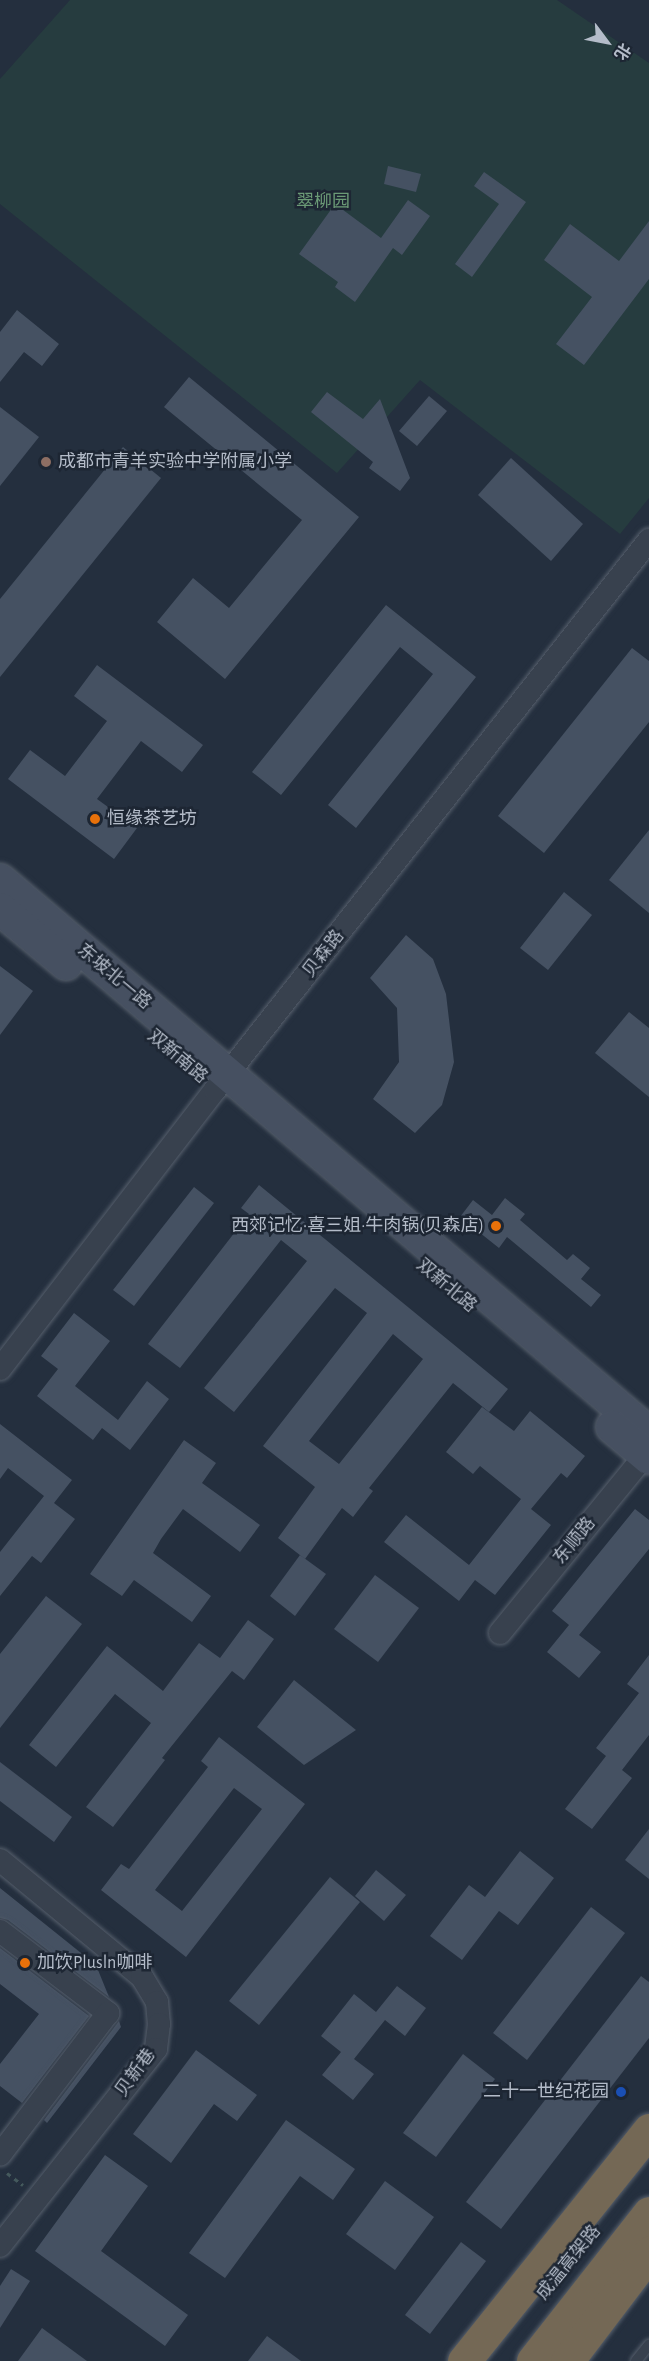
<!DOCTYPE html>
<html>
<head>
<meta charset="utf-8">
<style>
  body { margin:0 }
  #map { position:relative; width:649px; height:2361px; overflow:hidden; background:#242f3e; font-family:"Alegreya Sans","Noto Sans SC",sans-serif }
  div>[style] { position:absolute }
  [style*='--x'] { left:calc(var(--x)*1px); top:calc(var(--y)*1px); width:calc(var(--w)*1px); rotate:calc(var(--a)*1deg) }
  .green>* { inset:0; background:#263c3f }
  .building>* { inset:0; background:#455162 }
  .path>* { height:3px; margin-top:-1.5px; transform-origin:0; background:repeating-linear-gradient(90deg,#44595c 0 4.5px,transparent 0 9px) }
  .roads { filter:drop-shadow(0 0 2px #565f6c) drop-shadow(0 0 2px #565f6c) }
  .lane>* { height:10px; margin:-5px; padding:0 5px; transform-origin:5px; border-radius:5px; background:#38414e }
  .street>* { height:22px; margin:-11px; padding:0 11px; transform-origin:11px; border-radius:11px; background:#38414e }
  .secondary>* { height:32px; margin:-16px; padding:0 16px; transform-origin:16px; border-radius:16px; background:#465061 }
  .highway>* { height:33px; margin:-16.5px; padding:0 16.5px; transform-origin:16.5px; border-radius:16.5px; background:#746855 }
  .dots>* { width:16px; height:16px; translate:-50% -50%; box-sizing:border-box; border:3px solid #1d2633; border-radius:50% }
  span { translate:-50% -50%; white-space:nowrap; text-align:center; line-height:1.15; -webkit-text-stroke:5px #1d2633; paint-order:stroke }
  .park-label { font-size:18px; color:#6b9a76 }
  .poi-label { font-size:18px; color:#b4bcc9 }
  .left { translate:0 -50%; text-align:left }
  .right { translate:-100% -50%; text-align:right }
  .street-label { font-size:18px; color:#b4bcc9 }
  .north { position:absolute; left:577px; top:12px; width:60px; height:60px; -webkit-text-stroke:4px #1d2633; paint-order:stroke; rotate:122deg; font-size:16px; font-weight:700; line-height:24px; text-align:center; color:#b4bcc9 }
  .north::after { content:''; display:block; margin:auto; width:21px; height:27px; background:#b4bcc9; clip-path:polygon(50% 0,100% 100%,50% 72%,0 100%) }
</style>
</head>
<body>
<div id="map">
  <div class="green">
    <i style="clip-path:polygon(70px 0,557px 0,649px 63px,649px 498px,620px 534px,420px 380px,337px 473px,0 204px,0 79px)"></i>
  </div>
  <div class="building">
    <i style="clip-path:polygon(388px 166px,421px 174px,416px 192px,384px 184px)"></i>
    <i style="clip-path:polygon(484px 172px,526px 202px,472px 277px,455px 264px,499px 204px,474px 186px)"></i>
    <i style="clip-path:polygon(408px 200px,430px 216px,402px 255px,393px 248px,355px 302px,335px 287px,338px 282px,299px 254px,335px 204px,381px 238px)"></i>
    <i style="clip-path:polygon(649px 221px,649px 279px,584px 365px,556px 344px,592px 297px,544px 260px,570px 224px,619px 261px)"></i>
    <i style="clip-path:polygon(17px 310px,59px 344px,42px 366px,24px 352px,0 382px,0 332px)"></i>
    <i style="clip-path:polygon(189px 377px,359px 517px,225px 679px,157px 622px,193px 578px,229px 608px,302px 520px,164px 407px)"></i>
    <i style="clip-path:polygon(327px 392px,363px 419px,380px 399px,410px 478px,400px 491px,369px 468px,373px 462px,311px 412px)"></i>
    <i style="clip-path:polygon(429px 396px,447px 411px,417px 446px,399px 431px)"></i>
    <i style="clip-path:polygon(0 407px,39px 437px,0 486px)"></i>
    <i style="clip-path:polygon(123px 447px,161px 478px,0 677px,0 599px)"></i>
    <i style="clip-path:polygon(511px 458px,583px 524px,551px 561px,478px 495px)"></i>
    <i style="clip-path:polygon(386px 605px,476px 677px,356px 828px,328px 805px,433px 674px,400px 647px,281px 795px,252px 772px)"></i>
    <i style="clip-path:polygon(632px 648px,649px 661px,649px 722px,544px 853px,498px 816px)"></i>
    <i style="clip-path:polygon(97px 665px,203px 745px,182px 772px,141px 741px,97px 799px,137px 828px,114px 859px,8px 779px,30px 750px,65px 776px,107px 721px,74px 696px)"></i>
    <i style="clip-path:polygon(649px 830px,649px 913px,609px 880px)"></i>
    <i style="clip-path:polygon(564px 892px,592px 915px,548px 970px,520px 948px)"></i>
    <i style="clip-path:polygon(406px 935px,433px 959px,446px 994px,454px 1062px,442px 1105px,415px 1133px,373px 1099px,399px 1062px,397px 1008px,370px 978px)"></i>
    <i style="clip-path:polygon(0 966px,33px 991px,0 1035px)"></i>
    <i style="clip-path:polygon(629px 1012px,649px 1028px,649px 1097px,595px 1053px)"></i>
    <i style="clip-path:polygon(evenodd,259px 1185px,508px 1389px,489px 1412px,453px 1383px,369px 1488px,373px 1491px,353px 1517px,342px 1508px,305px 1559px,278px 1538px,315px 1487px,263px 1446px,367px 1313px,335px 1288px,234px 1412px,204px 1388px,307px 1261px,281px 1240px,180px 1368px,148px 1344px,249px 1214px,241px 1208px,259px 1185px,393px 1334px,423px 1359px,339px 1464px,309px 1441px,393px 1334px)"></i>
    <i style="clip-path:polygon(194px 1187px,214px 1203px,134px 1306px,113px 1290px)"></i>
    <i style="clip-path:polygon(505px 1198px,525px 1214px,520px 1220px,567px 1260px,573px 1254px,590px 1268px,581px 1279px,601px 1295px,591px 1307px,507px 1237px,499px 1248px,460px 1217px,473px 1200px,492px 1215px)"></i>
    <i style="clip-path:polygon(74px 1313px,110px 1341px,75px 1386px,118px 1420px,147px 1381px,169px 1399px,130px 1450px,102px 1428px,93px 1440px,37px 1396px,58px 1369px,41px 1356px)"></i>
    <i style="clip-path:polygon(482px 1407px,514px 1431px,530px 1411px,585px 1456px,567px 1478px,561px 1473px,531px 1509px,551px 1525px,495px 1595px,475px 1580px,459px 1601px,384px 1542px,406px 1515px,469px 1565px,521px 1499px,480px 1466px,473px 1474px,446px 1452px)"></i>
    <i style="clip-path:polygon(0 1424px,72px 1480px,54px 1503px,75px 1519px,41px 1563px,32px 1556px,0 1596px,0 1552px,44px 1496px,8px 1468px,0 1479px)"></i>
    <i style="clip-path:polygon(184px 1440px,216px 1463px,202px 1483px,260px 1525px,240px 1552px,183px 1509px,161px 1539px,153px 1553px,211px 1596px,192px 1622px,134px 1580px,122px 1596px,90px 1574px)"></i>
    <i style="clip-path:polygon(635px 1509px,649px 1520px,649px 1549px,579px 1635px,601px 1652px,579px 1678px,547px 1652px,569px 1625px,552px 1611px)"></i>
    <i style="clip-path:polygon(300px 1555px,326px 1574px,295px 1616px,270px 1596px)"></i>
    <i style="clip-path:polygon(375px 1575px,419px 1608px,378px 1662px,334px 1629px)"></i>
    <i style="clip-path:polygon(46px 1596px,82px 1624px,0 1728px,0 1654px)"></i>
    <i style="clip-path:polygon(248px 1620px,274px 1639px,244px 1680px,232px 1671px,162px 1758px,165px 1760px,113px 1827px,86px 1807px,151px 1723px,115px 1694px,56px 1767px,29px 1745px,107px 1646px,163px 1691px,199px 1643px,220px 1658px)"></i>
    <i style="clip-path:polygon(649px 1655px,649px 1735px,622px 1770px,632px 1778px,592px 1829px,565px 1809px,606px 1756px,596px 1748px,639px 1693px,627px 1684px)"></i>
    <i style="clip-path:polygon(294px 1680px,356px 1730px,304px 1765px,257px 1727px)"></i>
    <i style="clip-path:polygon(evenodd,219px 1737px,305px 1804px,186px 1957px,101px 1890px,121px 1864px,129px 1869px,208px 1767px,201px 1761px,219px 1737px,234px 1788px,262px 1809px,182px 1911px,155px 1890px,234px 1788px)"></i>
    <i style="clip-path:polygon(0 1762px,72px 1817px,54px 1842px,0 1801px)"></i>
    <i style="clip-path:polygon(649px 1829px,649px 1879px,625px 1860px)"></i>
    <i style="clip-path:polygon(520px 1851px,554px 1878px,518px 1925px,499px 1911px,462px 1960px,430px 1936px,469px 1885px,485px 1897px)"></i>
    <i style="clip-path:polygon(376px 1870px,406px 1895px,384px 1921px,355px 1896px)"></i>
    <i style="clip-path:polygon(330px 1877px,360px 1902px,259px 2025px,229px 2001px)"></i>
    <i style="clip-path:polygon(0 1888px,96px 1965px,109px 1997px,8px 1920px,0 1918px)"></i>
    <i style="clip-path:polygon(591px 1907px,625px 1933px,527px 2060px,493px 2033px)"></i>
    <i style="clip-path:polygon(0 1948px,89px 2016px,22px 2103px,0 2086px,0 2064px,39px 2014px,0 1984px)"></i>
    <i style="clip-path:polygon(641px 1976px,649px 1982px,649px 2038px,501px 2229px,466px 2202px)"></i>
    <i style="clip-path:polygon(397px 1986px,426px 2008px,405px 2036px,385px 2020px,354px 2059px,374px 2074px,353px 2100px,322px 2075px,341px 2052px,321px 2036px,354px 1994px,376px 2012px)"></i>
    <i style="clip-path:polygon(119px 2021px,121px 2027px,47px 2123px,44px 2120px)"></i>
    <i style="clip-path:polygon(196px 2050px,257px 2095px,237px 2121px,214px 2104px,171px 2163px,133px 2134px)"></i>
    <i style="clip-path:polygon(463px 2054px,495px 2079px,436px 2157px,403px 2133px)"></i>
    <i style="clip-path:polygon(286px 2120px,355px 2169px,333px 2200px,300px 2176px,225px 2278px,189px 2253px)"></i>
    <i style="clip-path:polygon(105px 2155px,148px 2186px,101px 2251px,188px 2315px,165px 2346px,35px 2251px)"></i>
    <i style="clip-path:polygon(385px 2181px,434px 2217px,395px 2270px,346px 2234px)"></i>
    <i style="clip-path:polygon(461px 2242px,486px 2261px,430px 2334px,405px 2315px)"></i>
    <i style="clip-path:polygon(11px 2269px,30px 2281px,0 2328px,0 2286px)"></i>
    <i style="clip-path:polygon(42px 2328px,87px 2361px,18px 2361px)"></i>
    <i style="clip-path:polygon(267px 2336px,301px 2361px,248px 2361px)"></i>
  </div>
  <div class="path">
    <i style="--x:7;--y:2173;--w:20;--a:37"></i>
  </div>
  <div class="roads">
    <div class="lane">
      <i style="--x:636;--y:2361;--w:21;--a:-51"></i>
    </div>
    <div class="street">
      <i style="--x:0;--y:1369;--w:352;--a:-52.4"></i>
      <i style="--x:215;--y:1090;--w:701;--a:-51.72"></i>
      <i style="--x:500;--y:1633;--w:236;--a:-50.8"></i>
      <i style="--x:0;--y:1860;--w:184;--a:39.5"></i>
      <i style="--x:142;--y:1977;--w:29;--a:59"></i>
      <i style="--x:157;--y:2002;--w:22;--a:85"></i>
      <i style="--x:159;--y:2024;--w:25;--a:97"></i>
      <i style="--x:156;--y:2049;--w:251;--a:128.4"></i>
      <i style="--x:0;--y:1931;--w:136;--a:37.2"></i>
      <i style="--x:108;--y:2013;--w:178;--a:127.3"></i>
    </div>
    <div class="secondary">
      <i style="--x:0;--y:880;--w:853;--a:40.43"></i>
      <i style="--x:0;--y:909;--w:86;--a:39.8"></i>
      <i style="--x:612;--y:1427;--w:48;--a:40"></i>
    </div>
    <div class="highway">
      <i style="--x:464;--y:2361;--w:296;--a:-51.3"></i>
      <i style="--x:533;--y:2361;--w:188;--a:-51.9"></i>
      <i style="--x:567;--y:2361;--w:136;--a:-52.8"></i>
    </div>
  </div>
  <div class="dots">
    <i style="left:46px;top:462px;background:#8d6e63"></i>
    <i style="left:95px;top:819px;background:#e8710a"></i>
    <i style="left:496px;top:1226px;background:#e8710a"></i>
    <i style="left:25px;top:1963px;background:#e8710a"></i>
    <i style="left:621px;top:2092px;background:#1a4fb4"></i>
  </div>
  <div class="park-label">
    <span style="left:323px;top:202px">翠柳园</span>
  </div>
  <div class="poi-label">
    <span class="left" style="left:58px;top:462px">成都市青羊实验中学附属小学</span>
    <span class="left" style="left:107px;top:819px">恒缘茶艺坊</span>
    <span class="right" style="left:484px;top:1226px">西郊记忆·喜三姐·牛肉锅(贝森店)</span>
    <span class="left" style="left:37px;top:1963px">加饮Plusln咖啡</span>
    <span class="right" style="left:609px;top:2092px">二十一世纪花园</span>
  </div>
  <div class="street-label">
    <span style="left:324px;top:954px;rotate:-52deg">贝森路</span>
    <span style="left:114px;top:977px;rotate:40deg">东坡北一路</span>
    <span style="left:177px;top:1057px;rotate:40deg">双新南路</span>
    <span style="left:446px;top:1286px;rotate:40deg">双新北路</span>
    <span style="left:575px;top:1541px;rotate:-51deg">东顺路</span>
    <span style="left:136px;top:2073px;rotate:-54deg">贝新巷</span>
    <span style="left:569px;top:2263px;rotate:-51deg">成温高架路</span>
  </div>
  <div class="north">北</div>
</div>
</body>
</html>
